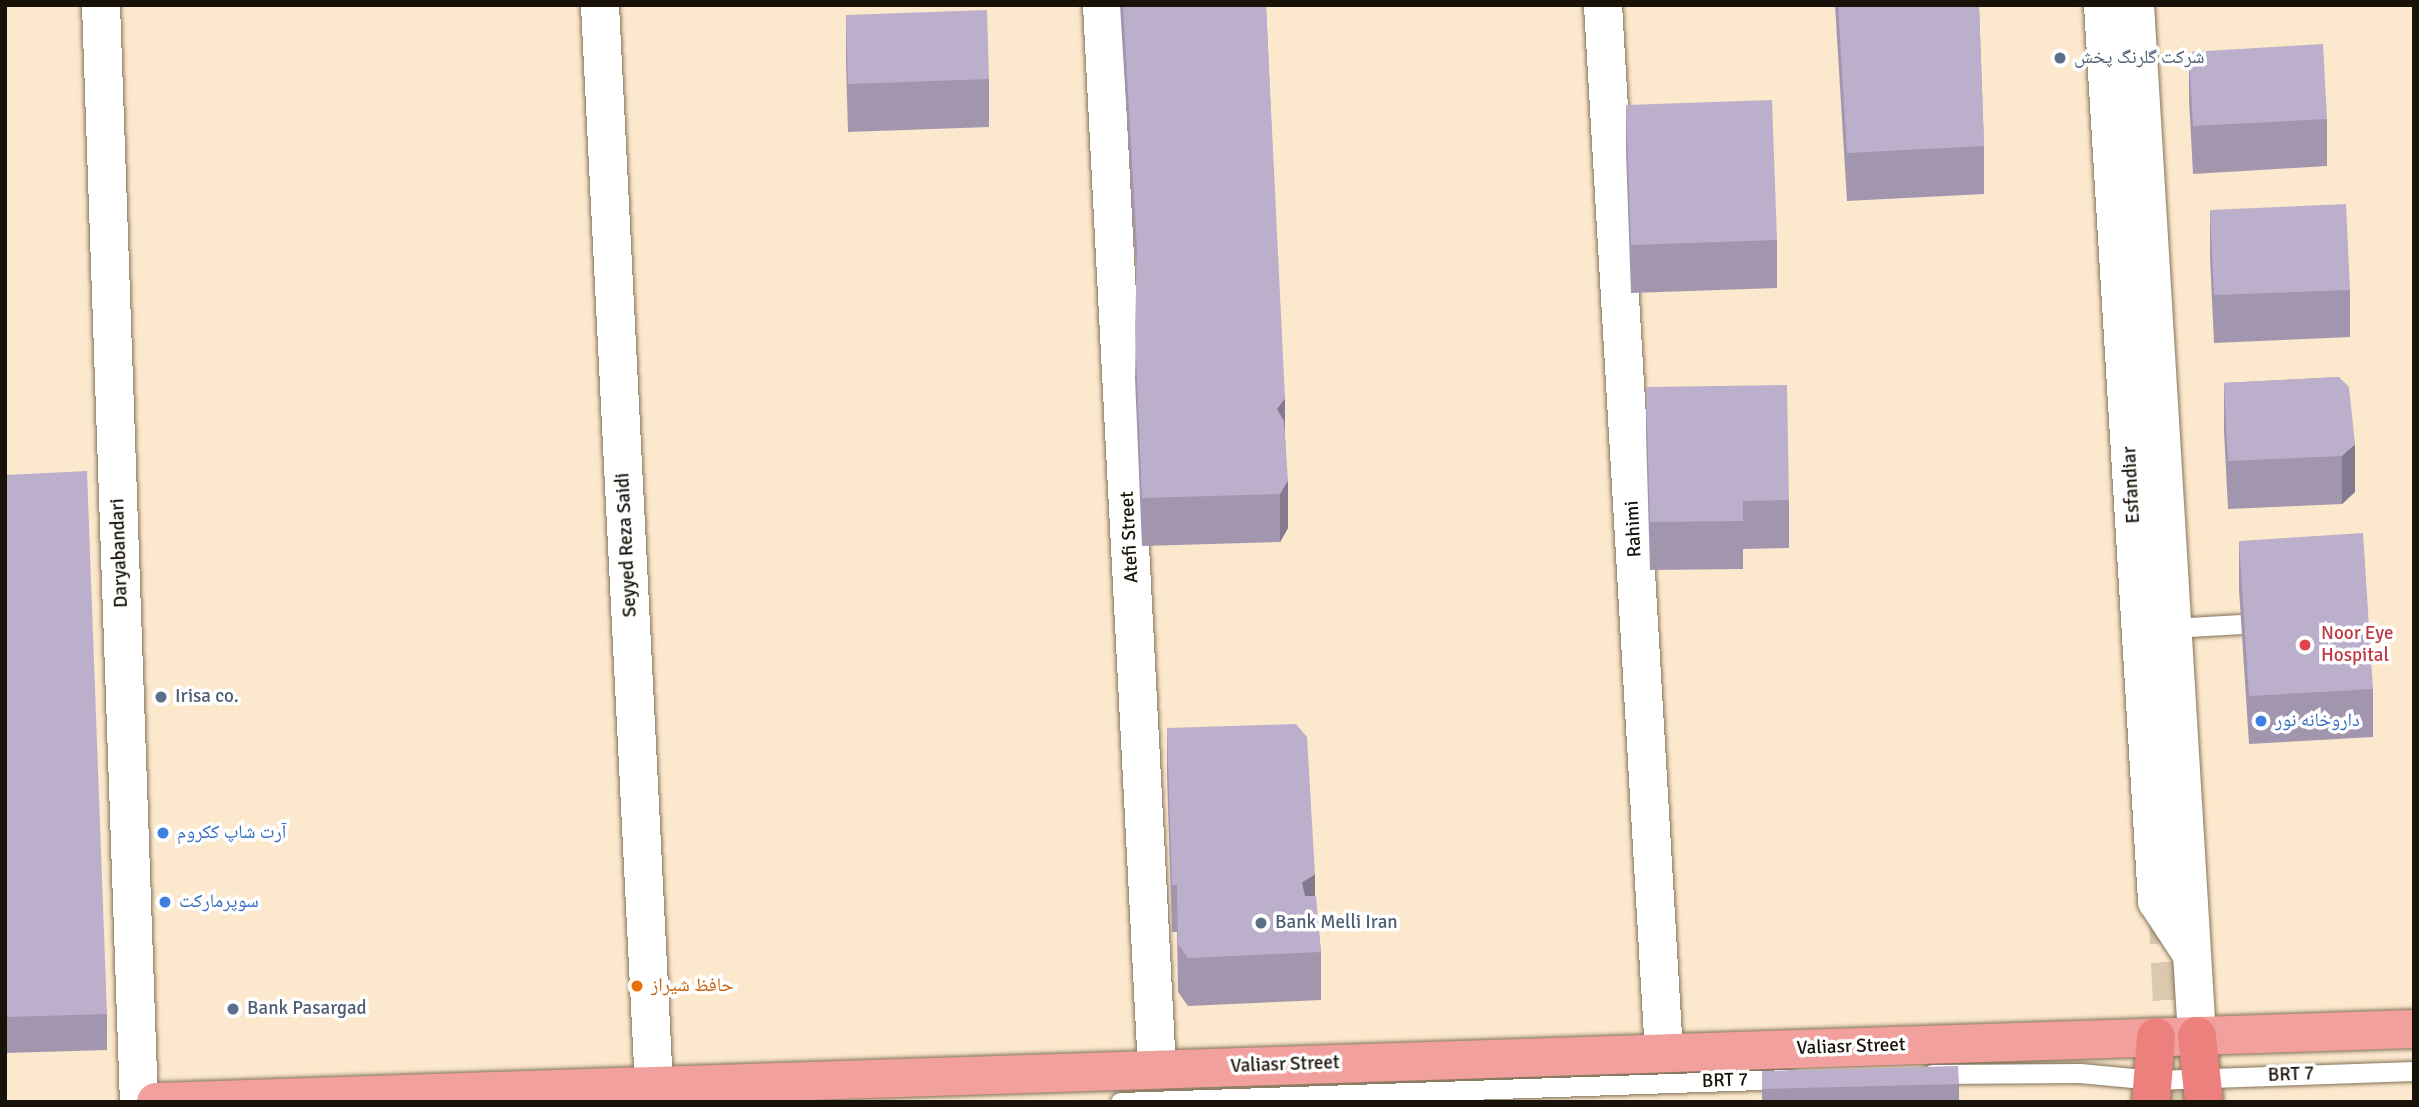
<!DOCTYPE html>
<html>
<head>
<meta charset="utf-8">
<style>
  body { margin:0 }
  #map { position:relative; width:2419px; height:1107px; overflow:hidden; background:#fce9cd; font-family:Signika,"Noto Naskh Arabic",sans-serif }
  div>[style] { position:absolute }
  [style*='--x'] { left:calc(var(--x)*1px); top:calc(var(--y)*1px); width:calc(var(--w)*1px); rotate:calc(var(--a)*1deg) }
  .trunk-tunnel>* { height:38px; margin-top:-19px; transform-origin:0; background:repeating-linear-gradient(90deg,#dac9af 0 38px,transparent 0 57px) }
  .roads { filter:drop-shadow(0 0 2px #83735a) drop-shadow(0 0 2px #83735a) }
  .service>* { height:19px; margin:-9.5px; padding:0 9.5px; transform-origin:9.5px; border-radius:9.5px; background:#fff }
  .minor>* { height:38px; margin:-19px; padding:0 19px; transform-origin:19px; border-radius:19px; background:#fff }
  .secondary>* { height:38px; margin:-19px; padding:0 19px; transform-origin:19px; border-radius:19px; background:#fff }
  .primary>* { height:38px; margin:-19px; padding:0 19px; transform-origin:19px; border-radius:19px; background:#f1a09d }
  .trunk>* { height:38px; margin:-19px; padding:0 19px; transform-origin:19px; border-radius:19px; background:#ec807c }
  .wall>* { inset:0; background:#a296af }
  .shaded-wall>* { inset:0; background:#847a8f }
  .building>* { inset:0; background:#bcafcc }
  .dots>* { width:19px; height:19px; translate:-50% -50%; box-sizing:border-box; border:4px solid #fff; border-radius:50% }
  span { translate:-50% -50%; white-space:nowrap; text-align:center; line-height:1.15; -webkit-text-stroke:7px #fff; paint-order:stroke }
  .service-label { font-size:19px; color:#4e5e75 }
  .left { translate:0 -50%; text-align:left }
  .street-label { font-size:19px; color:#181208 }
  .health-label { font-size:19px; color:#be3a42 }
  .shop-label { font-size:19px; color:#366cbe }
  .food-label { font-size:19px; color:#c56008 }
  .frame { position:absolute; inset:0; border:7px solid #181208; pointer-events:none }
</style>
</head>
<body>
<div id="map">
  <div class="trunk-tunnel">
    <i style="--x:2167;--y:905;--w:197;--a:87.1"></i>
  </div>
  <div class="roads">
    <div class="service">
      <i style="--x:2172;--y:628;--w:69;--a:-3.3"></i>
      <i style="--x:1932;--y:1074;--w:148;--a:-0.4"></i>
      <i style="--x:2080;--y:1073;--w:74;--a:5.4"></i>
      <i style="--x:2154;--y:1080;--w:260;--a:-2"></i>
      <i style="--x:1120;--y:1102;--w:667;--a:-1.97"></i>
    </div>
    <div class="minor">
      <i style="--x:101;--y:5;--w:1098;--a:88.02"></i>
      <i style="--x:600;--y:5;--w:1081;--a:87.14"></i>
      <i style="--x:1102;--y:5;--w:1065;--a:87.04"></i>
      <i style="--x:1603;--y:5;--w:1050;--a:86.67"></i>
    </div>
    <div class="secondary">
      <i style="--x:2103;--y:5;--w:898;--a:86.55"></i>
      <i style="--x:2157;--y:901;--w:62;--a:56.8"></i>
      <i style="--x:2135;--y:5;--w:1033;--a:86.56"></i>
    </div>
    <div class="primary">
      <i style="--x:156;--y:1102;--w:2259;--a:-1.85"></i>
    </div>
    <div class="trunk">
      <i style="--x:2197;--y:1036;--w:66;--a:83.9"></i>
      <i style="--x:2151;--y:1102;--w:65;--a:-85.6"></i>
    </div>
  </div>
  <div class="wall">
    <i style="clip-path:polygon(1120px 5px,1266px 5px,1285px 434px,1288px 528px,1280px 542px,1142px 546px,1135px 378px,1137px 281px)"></i>
    <i style="clip-path:polygon(1835px 5px,1979px 5px,1984px 146px,1984px 194px,1847px 201px)"></i>
    <i style="clip-path:polygon(846px 15px,989px 79px,989px 127px,848px 132px,846px 63px)"></i>
    <i style="clip-path:polygon(2189px 52px,2327px 119px,2327px 166px,2193px 174px,2189px 100px)"></i>
    <i style="clip-path:polygon(1626px 105px,1777px 240px,1777px 288px,1631px 293px,1626px 153px)"></i>
    <i style="clip-path:polygon(2210px 210px,2350px 290px,2350px 337px,2214px 343px,2210px 258px)"></i>
    <i style="clip-path:polygon(2339px 377px,2355px 492px,2342px 504px,2228px 509px,2224px 431px,2224px 383px)"></i>
    <i style="clip-path:polygon(1646px 387px,1789px 500px,1789px 548px,1743px 549px,1743px 569px,1650px 570px,1646px 435px)"></i>
    <i style="clip-path:polygon(5px 475px,107px 1014px,107px 1050px,5px 1053px)"></i>
    <i style="clip-path:polygon(2239px 541px,2373px 689px,2373px 737px,2249px 744px,2239px 589px)"></i>
    <i style="clip-path:polygon(1167px 728px,1315px 896px,1321px 952px,1321px 1000px,1188px 1006px,1178px 992px,1177px 932px,1172px 932px,1167px 776px)"></i>
    <i style="clip-path:polygon(1762px 1071px,1959px 1084px,1959px 1102px,1762px 1102px)"></i>
  </div>
  <div class="shaded-wall">
    <i style="clip-path:polygon(1285px 398px,1285px 446px,1277px 409px)"></i>
    <i style="clip-path:polygon(2355px 444px,2355px 492px,2342px 504px,2342px 456px)"></i>
    <i style="clip-path:polygon(1288px 480px,1288px 528px,1280px 542px,1280px 494px)"></i>
    <i style="clip-path:polygon(1315px 874px,1315px 922px,1302px 930px,1302px 882px)"></i>
  </div>
  <div class="building">
    <i style="clip-path:polygon(1123px 5px,1266px 5px,1285px 398px,1277px 409px,1284px 421px,1288px 480px,1280px 494px,1142px 498px,1135px 330px,1137px 249px)"></i>
    <i style="clip-path:polygon(1838px 5px,1979px 5px,1984px 146px,1847px 153px)"></i>
    <i style="clip-path:polygon(987px 10px,989px 79px,848px 84px,846px 15px)"></i>
    <i style="clip-path:polygon(2323px 44px,2327px 119px,2193px 126px,2189px 52px)"></i>
    <i style="clip-path:polygon(1772px 100px,1777px 240px,1631px 245px,1626px 105px)"></i>
    <i style="clip-path:polygon(2346px 204px,2350px 290px,2214px 295px,2210px 210px)"></i>
    <i style="clip-path:polygon(2339px 377px,2349px 387px,2355px 444px,2342px 456px,2228px 461px,2224px 383px)"></i>
    <i style="clip-path:polygon(1787px 385px,1789px 500px,1743px 501px,1743px 521px,1650px 522px,1646px 387px)"></i>
    <i style="clip-path:polygon(87px 471px,107px 1014px,5px 1017px,5px 475px)"></i>
    <i style="clip-path:polygon(2363px 533px,2373px 689px,2249px 696px,2239px 541px)"></i>
    <i style="clip-path:polygon(1296px 724px,1307px 737px,1315px 874px,1302px 882px,1305px 896px,1316px 896px,1321px 952px,1188px 958px,1178px 944px,1177px 885px,1172px 885px,1167px 728px)"></i>
    <i style="clip-path:polygon(1958px 1066px,1959px 1084px,1762px 1089px,1762px 1071px)"></i>
  </div>
  <div class="dots">
    <i style="left:2060px;top:58px;background:#5c6f8a"></i>
    <i style="left:2305px;top:645px;background:#e0444e"></i>
    <i style="left:161px;top:697px;background:#5c6f8a"></i>
    <i style="left:2261px;top:721px;background:#3f7fe0"></i>
    <i style="left:163px;top:833px;background:#3f7fe0"></i>
    <i style="left:165px;top:902px;background:#3f7fe0"></i>
    <i style="left:1261px;top:923px;background:#5c6f8a"></i>
    <i style="left:637px;top:986px;background:#e8710a"></i>
    <i style="left:233px;top:1009px;background:#5c6f8a"></i>
  </div>
  <div class="service-label">
    <span class="left" style="left:2074px;top:58px">شرکت گلرنگ پخش</span>
    <span class="left" style="left:175px;top:697px">Irisa co.</span>
    <span class="left" style="left:1275px;top:923px">Bank Melli Iran</span>
    <span class="left" style="left:247px;top:1009px">Bank Pasargad</span>
  </div>
  <div class="street-label">
    <span style="left:2132px;top:485px;rotate:-93deg">Esfandiar</span>
    <span style="left:1634px;top:529px;rotate:-93deg">Rahimi</span>
    <span style="left:1130px;top:537px;rotate:-93deg">Atefi Street</span>
    <span style="left:627px;top:545px;rotate:-93deg">Seyyed Reza Saidi</span>
    <span style="left:120px;top:553px;rotate:-92deg">Daryabandari</span>
    <span style="left:1851px;top:1047px;rotate:-2deg">Valiasr Street</span>
    <span style="left:1285px;top:1065px;rotate:-2deg">Valiasr Street</span>
    <span style="left:2291px;top:1075px;rotate:-2deg">BRT 7</span>
    <span style="left:1725px;top:1081px;rotate:-2deg">BRT 7</span>
  </div>
  <div class="health-label">
    <span class="left" style="left:2321px;top:645px">Noor Eye<br>Hospital</span>
  </div>
  <div class="shop-label">
    <span class="left" style="left:2275px;top:721px">داروخانه نور</span>
    <span class="left" style="left:177px;top:833px">آرت شاپ ککروم</span>
    <span class="left" style="left:179px;top:902px">سوپرمارکت</span>
  </div>
  <div class="food-label">
    <span class="left" style="left:651px;top:986px">حافظ شیراز</span>
  </div>
  <div class="frame"></div>
</div>
</body>
</html>
